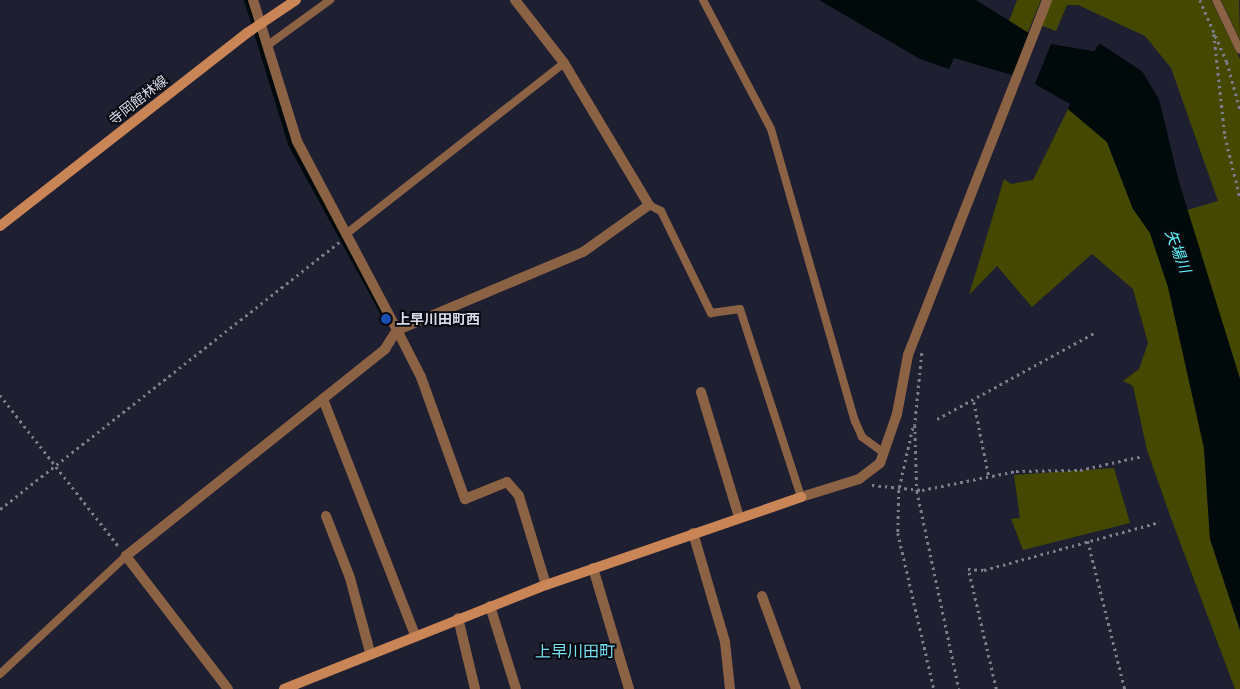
<!DOCTYPE html>
<html>
<head>
<meta charset="utf-8">
<style>
  body { margin:0 }
  #map { position:relative; width:1240px; height:689px; overflow:hidden; background:#1f1f32; font-family:"Archivo Narrow","Noto Sans JP",sans-serif }
  div>[style] { position:absolute }
  [style*='--x'] { left:calc(var(--x)*1px); top:calc(var(--y)*1px); width:calc(var(--w)*1px); rotate:calc(var(--a)*1deg) }
  .green>* { inset:0; background:#454800 }
  .water>* { inset:0; background:#010a0a }
  .pier>* { inset:0; background:#1f1f32 }
  .stream>* { height:4px; margin:-2px; padding:0 2px; transform-origin:2px; border-radius:2px; background:#010a0a }
  .path>* { height:2.5px; margin-top:-1.25px; transform-origin:0; background:repeating-linear-gradient(90deg,#7c7d8d 0 2.5px,transparent 0 6.5px) }
  .lane>* { height:8px; margin:-4px; padding:0 4px; transform-origin:4px; border-radius:4px; background:#8c6245 }
  .street>* { height:10px; margin:-5px; padding:0 5px; transform-origin:5px; border-radius:5px; background:#8c6245 }
  .secondary>* { height:10px; margin:-5px; padding:0 5px; transform-origin:5px; border-radius:5px; background:#ca8556 }
  .dots>* { width:14px; height:14px; translate:-50% -50%; box-sizing:border-box; border:2px solid #0a0a12; border-radius:50% }
  span { translate:-50% -50%; white-space:nowrap; text-align:center; line-height:1.15; -webkit-text-stroke:4px #0a0a12; paint-order:stroke }
  .street-label { font-size:14px; color:#dadbe8 }
  .poi-label { font-size:14px; color:#dadbe8; font-weight:700 }
  .left { translate:0 -50%; text-align:left }
  .water-label { font-size:15px; color:#63f6fa; font-style:italic }
  .quarter-label { font-size:16px; color:#75deef }
</style>
</head>
<body>
<div id="map">
  <div class="green">
    <i style="clip-path:polygon(1017px 0,1041px 0,1027px 34px,1009px 21px)"></i>
    <i style="clip-path:polygon(1052px 0,1211px 0,1240px 59px,1240px 379px,1187px 210px,1218px 201px,1171px 68px,1145px 36px,1078px 5px,1067px 5px,1056px 31px,1040px 25px)"></i>
    <i style="clip-path:polygon(1221px 0,1239px 0,1240px 40px,1230px 19px)"></i>
    <i style="clip-path:polygon(1068px 109px,1107px 142px,1133px 209px,1150px 233px,1168px 287px,1204px 448px,1210px 539px,1240px 630px,1240px 689px,1235px 689px,1172px 521px,1147px 450px,1133px 386px,1123px 381px,1139px 369px,1148px 343px,1133px 289px,1092px 254px,1032px 307px,997px 266px,969px 295px,1004px 179px,1011px 184px,1033px 180px)"></i>
    <i style="clip-path:polygon(1114px 468px,1130px 523px,1023px 550px,1011px 519px,1020px 518px,1014px 475px)"></i>
  </div>
  <div class="water">
    <i style="clip-path:polygon(819px 0,976px 0,1035px 37px,1019px 77px,954px 58px,949px 69px,920px 59px)"></i>
    <i style="clip-path:polygon(1099px 43px,1142px 71px,1159px 99px,1179px 182px,1240px 379px,1240px 630px,1210px 539px,1204px 448px,1168px 287px,1150px 233px,1133px 209px,1107px 142px,1068px 109px,1070px 104px,1035px 84px,1051px 44px,1094px 51px)"></i>
  </div>
  <div class="pier">
    <i style="clip-path:polygon(1100px 41px,1126px 54px,1144px 69px,1156px 85px,1190px 210px,1159px 99px,1142px 71px,1100px 43px,1094px 51px,1051px 44px,1093px 48px)"></i>
  </div>
  <div class="stream">
    <i style="--x:246;--y:0;--w:151;--a:73"></i>
    <i style="--x:290;--y:144;--w:205;--a:61.4"></i>
  </div>
  <div class="path">
    <i style="--x:1200;--y:0;--w:68;--a:66.5"></i>
    <i style="--x:1227;--y:62;--w:49;--a:74.5"></i>
    <i style="--x:1214;--y:34;--w:103;--a:83.8"></i>
    <i style="--x:1225;--y:136;--w:63;--a:76.2"></i>
    <i style="--x:922;--y:353;--w:72;--a:95.6"></i>
    <i style="--x:915;--y:425;--w:66;--a:88.3"></i>
    <i style="--x:917;--y:491;--w:202;--a:78"></i>
    <i style="--x:0;--y:395;--w:193;--a:51.9"></i>
    <i style="--x:974;--y:402;--w:76;--a:78.7"></i>
    <i style="--x:937;--y:419;--w:181;--a:-28.7"></i>
    <i style="--x:913;--y:428;--w:64;--a:102.7"></i>
    <i style="--x:899;--y:490;--w:43;--a:91.3"></i>
    <i style="--x:898;--y:533;--w:160;--a:77"></i>
    <i style="--x:872;--y:485;--w:50;--a:5.7"></i>
    <i style="--x:922;--y:490;--w:96;--a:-11.4"></i>
    <i style="--x:1016;--y:471;--w:64;--a:-0.9"></i>
    <i style="--x:1080;--y:470;--w:64;--a:-12.7"></i>
    <i style="--x:0;--y:509;--w:432;--a:-38.2"></i>
    <i style="--x:1088;--y:541;--w:153;--a:76"></i>
    <i style="--x:996;--y:689;--w:123;--a:-103.1"></i>
    <i style="--x:968;--y:569;--w:16;--a:4"></i>
    <i style="--x:984;--y:570;--w:182;--a:-15.3"></i>
  </div>
  <div class="lane">
    <i style="--x:703;--y:0;--w:146;--a:62.2"></i>
    <i style="--x:771;--y:129;--w:304;--a:74"></i>
    <i style="--x:855;--y:421;--w:17;--a:66"></i>
    <i style="--x:862;--y:437;--w:27;--a:36"></i>
    <i style="--x:1216;--y:0;--w:55;--a:64.4"></i>
    <i style="--x:268;--y:45;--w:77;--a:-36"></i>
    <i style="--x:649;--y:205;--w:13;--a:27"></i>
    <i style="--x:661;--y:211;--w:114;--a:63.9"></i>
    <i style="--x:711;--y:313;--w:29;--a:-8"></i>
    <i style="--x:740;--y:309;--w:198;--a:72"></i>
    <i style="--x:346;--y:234;--w:277;--a:-38.1"></i>
    <i style="--x:0;--y:674;--w:173;--a:-43.1"></i>
  </div>
  <div class="street">
    <i style="--x:515;--y:0;--w:80;--a:52.1"></i>
    <i style="--x:564;--y:63;--w:165;--a:59.1"></i>
    <i style="--x:649;--y:205;--w:81;--a:144.5"></i>
    <i style="--x:583;--y:252;--w:202;--a:157.2"></i>
    <i style="--x:397;--y:330;--w:53;--a:62.9"></i>
    <i style="--x:421;--y:377;--w:130;--a:70.2"></i>
    <i style="--x:465;--y:499;--w:45;--a:-22"></i>
    <i style="--x:507;--y:482;--w:18;--a:49"></i>
    <i style="--x:519;--y:496;--w:93;--a:73.1"></i>
    <i style="--x:701;--y:392;--w:131;--a:73.1"></i>
    <i style="--x:323;--y:399;--w:253;--a:68.7"></i>
    <i style="--x:801;--y:497;--w:61;--a:-17.2"></i>
    <i style="--x:859;--y:479;--w:26;--a:-37"></i>
    <i style="--x:880;--y:463;--w:52;--a:-70.9"></i>
    <i style="--x:897;--y:414;--w:60;--a:-79.4"></i>
    <i style="--x:908;--y:355;--w:381;--a:-68.6"></i>
    <i style="--x:326;--y:516;--w:66;--a:68.8"></i>
    <i style="--x:350;--y:578;--w:77;--a:74.9"></i>
    <i style="--x:693;--y:533;--w:114;--a:73.6"></i>
    <i style="--x:725;--y:642;--w:47;--a:83.9"></i>
    <i style="--x:593;--y:568;--w:126;--a:73.4"></i>
    <i style="--x:762;--y:596;--w:99;--a:69.9"></i>
    <i style="--x:490;--y:606;--w:87;--a:72.6"></i>
    <i style="--x:458;--y:618;--w:73;--a:76.5"></i>
    <i style="--x:228;--y:689;--w:168;--a:-127.5"></i>
    <i style="--x:126;--y:556;--w:332;--a:-38.6"></i>
    <i style="--x:385;--y:349;--w:22;--a:-58"></i>
    <i style="--x:397;--y:330;--w:214;--a:-117.9"></i>
    <i style="--x:297;--y:141;--w:148;--a:-107.3"></i>
  </div>
  <div class="secondary">
    <i style="--x:0;--y:226;--w:313;--a:-38"></i>
    <i style="--x:247;--y:33;--w:59;--a:-34"></i>
    <i style="--x:284;--y:689;--w:282;--a:-21.7"></i>
    <i style="--x:546;--y:585;--w:270;--a:-19"></i>
  </div>
  <div class="dots">
    <i style="left:386px;top:319px;background:#1a4fb4"></i>
  </div>
  <div class="street-label">
    <span style="left:138px;top:100px;rotate:-38deg">寺岡館林線</span>
  </div>
  <div class="poi-label">
    <span class="left" style="left:396px;top:319px">上早川田町西</span>
  </div>
  <div class="water-label">
    <span style="left:1178px;top:251px;rotate:69deg">矢場川</span>
  </div>
  <div class="quarter-label">
    <span style="left:575px;top:651px">上早川田町</span>
  </div>
</div>
</body>
</html>
